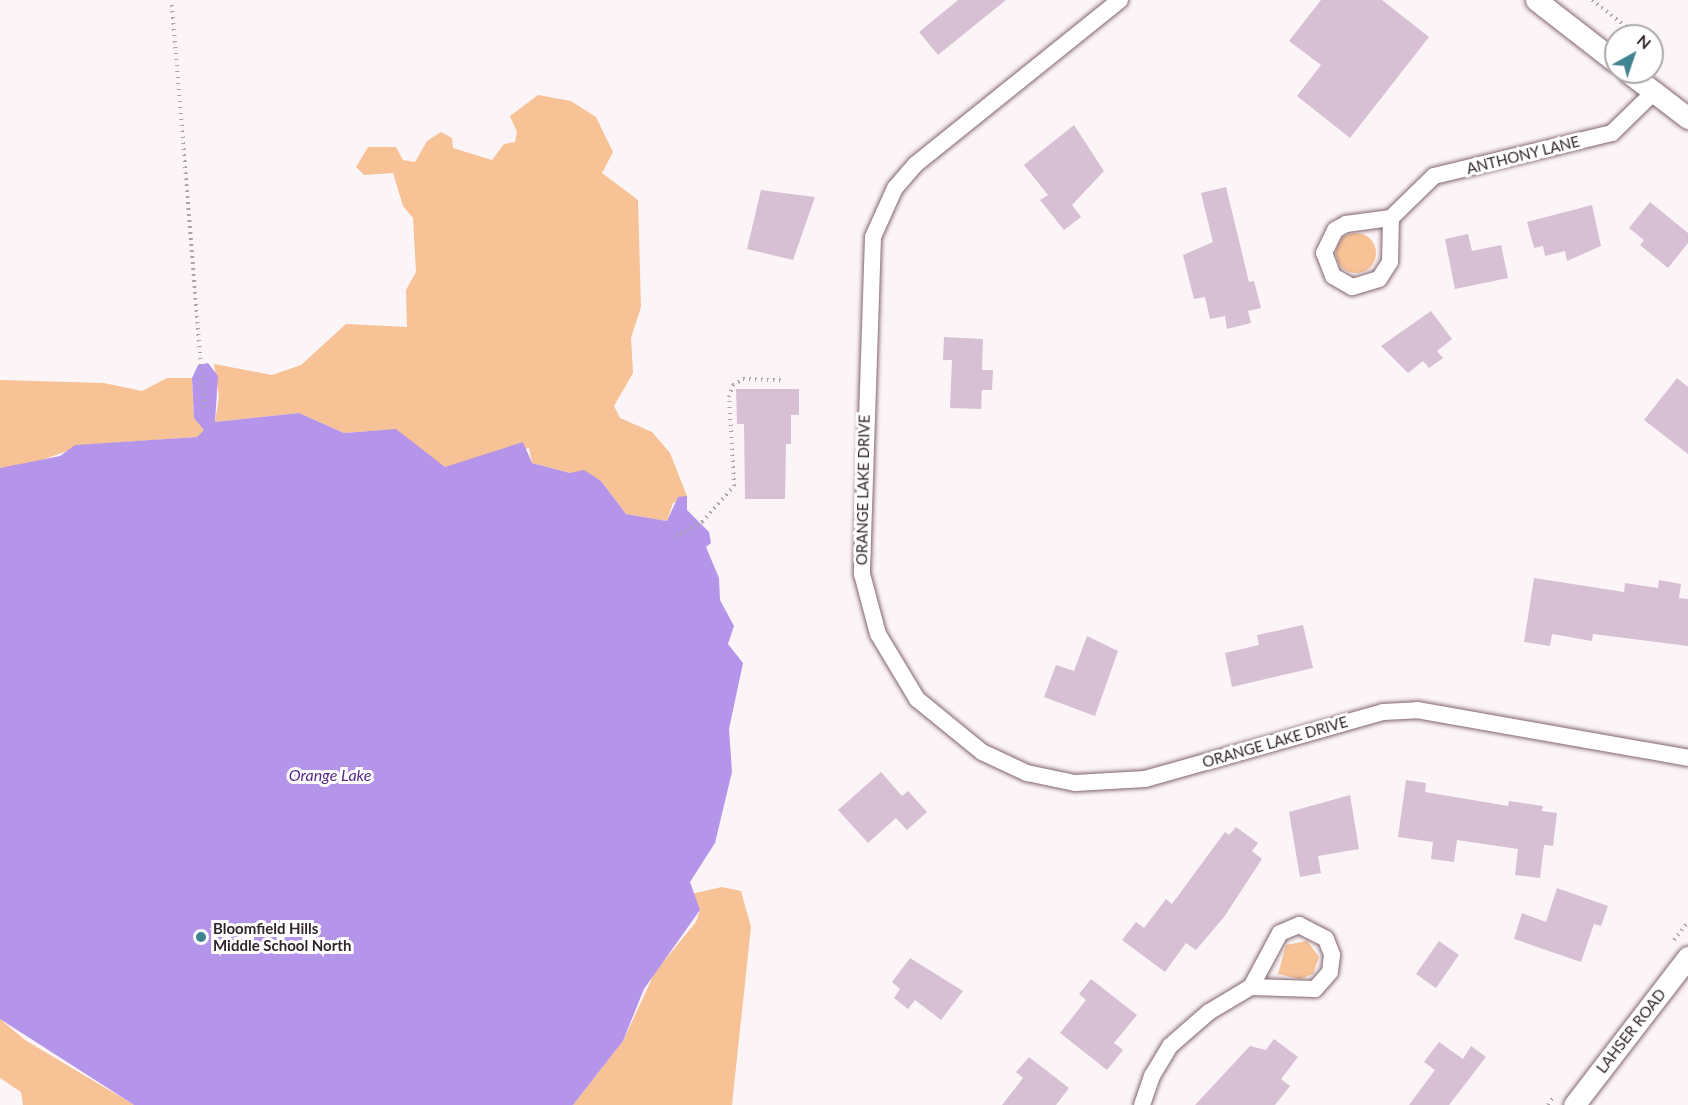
<!DOCTYPE html>
<html>
<head>
<meta charset="utf-8">
<style>
  body { margin:0 }
  #map { position:relative; width:1688px; height:1105px; overflow:hidden; background:#fcf5f7; font-family:Lato,sans-serif }
  div>[style] { position:absolute }
  [style*='--x'] { left:calc(var(--x)*1px); top:calc(var(--y)*1px); width:calc(var(--w)*1px); rotate:calc(var(--a)*1deg) }
  .green>* { inset:0; background:#f7c296 }
  .round { border-radius:50% }
  .water>* { inset:0; background:#b595e9 }
  .building>* { inset:0; background:#d7c0d3 }
  .path>* { height:4px; margin-top:-2px; transform-origin:0; background:repeating-linear-gradient(90deg,#ada4a7 0 1.5px,transparent 0 6px) }
  .roads { filter:drop-shadow(0 0 2px #81666d) drop-shadow(0 0 2px #81666d) }
  .minor>* { height:16px; margin:-8px; padding:0 8px; transform-origin:8px; border-radius:8px; background:#fff }
  .tertiary>* { height:21px; margin:-10.5px; padding:0 10.5px; transform-origin:10.5px; border-radius:10.5px; background:#fff }
  .dots>* { width:16px; height:16px; translate:-50% -50%; box-sizing:border-box; border:3px solid #fff; border-radius:50% }
  span { translate:-50% -50%; white-space:nowrap; text-align:center; line-height:1.15; -webkit-text-stroke:6px #fff; paint-order:stroke }
  .street-label { font-size:15px; color:#322629 }
  .poi-label { font-size:15px; color:#322629; font-weight:700 }
  .left { translate:0 -50%; text-align:left }
  .water-label { font-size:16px; color:#56298a; font-style:italic }
  .north { position:absolute; left:1604px; top:24px; width:60px; height:60px; box-sizing:border-box; background:#fff; border:2px solid #ada8a9; border-radius:50%; rotate:40deg; font-size:16px; font-weight:700; line-height:24px; text-align:center; color:#322629 }
  .north::after { content:''; display:block; margin:auto; width:21px; height:27px; background:#3f8490; clip-path:polygon(50% 0,100% 100%,50% 72%,0 100%) }
</style>
</head>
<body>
<div id="map">
  <div class="green">
    <i style="clip-path:polygon(538px 95px,571px 101px,596px 117px,613px 152px,602px 173px,638px 200px,641px 307px,631px 338px,633px 373px,614px 406px,620px 418px,652px 432px,670px 453px,687px 496px,673px 503px,667px 521px,626px 514px,601px 481px,532px 463px,529px 448px,445px 467px,385px 430px,344px 433px,299px 413px,215px 422px,219px 397px,214px 364px,272px 375px,301px 365px,346px 324px,407px 327px,406px 290px,416px 272px,413px 218px,403px 206px,393px 173px,364px 175px,356px 167px,368px 147px,396px 147px,403px 160px,415px 162px,427px 141px,441px 132px,452px 138px,453px 148px,492px 160px,504px 144px,515px 142px,517px 132px,510px 116px)"></i>
    <i class="round" style="left:1336px;top:233px;width:40px;height:40px"></i>
    <i style="clip-path:polygon(167px 378px,192px 378px,194px 418px,205px 430px,197px 437px,84px 445px,31px 464px,0 468px,0 380px,104px 383px,142px 391px)"></i>
    <i style="clip-path:polygon(722px 887px,741px 891px,751px 927px,732px 1105px,573px 1105px,623px 1041px,655px 972px,696px 922px,700px 910px,691px 894px)"></i>
    <i style="clip-path:polygon(1307px 941px,1319px 957px,1313px 974px,1300px 979px,1278px 974px,1286px 945px)"></i>
    <i style="clip-path:polygon(0 1019px,25px 1040px,134px 1105px,23px 1105px,21px 1092px,0 1078px)"></i>
  </div>
  <div class="water">
    <i style="clip-path:polygon(208px 363px,218px 376px,215px 422px,299px 413px,344px 433px,396px 429px,445px 467px,523px 442px,532px 463px,570px 473px,584px 470px,601px 481px,626px 514px,667px 521px,678px 497px,687px 496px,687px 510px,709px 532px,711px 543px,706px 547px,719px 578px,720px 600px,734px 626px,728px 644px,743px 663px,729px 729px,732px 772px,715px 843px,690px 882px,700px 910px,644px 989px,623px 1041px,573px 1105px,134px 1105px,0 1019px,0 468px,60px 456px,75px 445px,197px 437px,204px 430px,194px 418px,192px 378px,198px 365px)"></i>
  </div>
  <div class="building">
    <i style="clip-path:polygon(958px 0,1006px 0,938px 55px,919px 32px)"></i>
    <i style="clip-path:polygon(1321px 0,1382px 0,1429px 37px,1350px 138px,1297px 96px,1321px 65px,1289px 41px)"></i>
    <i style="clip-path:polygon(1074px 125px,1104px 171px,1072px 205px,1081px 217px,1064px 230px,1040px 200px,1048px 195px,1024px 165px)"></i>
    <i style="clip-path:polygon(1226px 187px,1249px 282px,1254px 281px,1261px 308px,1248px 311px,1251px 323px,1227px 329px,1225px 316px,1210px 319px,1205px 297px,1194px 299px,1183px 255px,1213px 242px,1201px 193px)"></i>
    <i style="clip-path:polygon(761px 190px,815px 197px,793px 260px,747px 249px)"></i>
    <i style="clip-path:polygon(1650px 202px,1688px 233px,1688px 243px,1668px 268px,1640px 245px,1644px 240px,1629px 228px)"></i>
    <i style="clip-path:polygon(1592px 205px,1601px 246px,1567px 261px,1565px 251px,1545px 256px,1543px 246px,1534px 248px,1527px 222px)"></i>
    <i style="clip-path:polygon(1468px 234px,1472px 251px,1501px 245px,1508px 278px,1455px 289px,1445px 239px)"></i>
    <i style="clip-path:polygon(1431px 311px,1452px 339px,1437px 351px,1443px 358px,1429px 368px,1423px 361px,1408px 373px,1381px 346px)"></i>
    <i style="clip-path:polygon(944px 337px,983px 339px,982px 370px,993px 370px,992px 390px,982px 390px,981px 409px,950px 408px,952px 360px,943px 360px)"></i>
    <i style="clip-path:polygon(1677px 378px,1688px 387px,1688px 454px,1644px 420px)"></i>
    <i style="clip-path:polygon(736px 389px,799px 389px,799px 415px,791px 415px,791px 444px,786px 444px,785px 499px,745px 499px,744px 424px,737px 424px)"></i>
    <i style="clip-path:polygon(1534px 578px,1624px 592px,1625px 583px,1658px 588px,1659px 580px,1681px 584px,1679px 598px,1688px 599px,1688px 646px,1593px 634px,1592px 641px,1552px 634px,1550px 646px,1524px 642px)"></i>
    <i style="clip-path:polygon(1303px 625px,1313px 668px,1232px 687px,1225px 653px,1259px 645px,1257px 635px)"></i>
    <i style="clip-path:polygon(1087px 636px,1118px 651px,1095px 716px,1044px 697px,1056px 665px,1074px 671px)"></i>
    <i style="clip-path:polygon(881px 772px,902px 796px,908px 791px,927px 812px,907px 830px,896px 818px,868px 843px,838px 810px)"></i>
    <i style="clip-path:polygon(1406px 780px,1426px 783px,1425px 792px,1508px 806px,1509px 801px,1543px 806px,1542px 811px,1557px 813px,1553px 846px,1544px 845px,1540px 878px,1515px 875px,1518px 849px,1457px 840px,1454px 862px,1431px 859px,1433px 842px,1398px 837px)"></i>
    <i style="clip-path:polygon(1350px 795px,1359px 849px,1318px 856px,1321px 873px,1300px 877px,1289px 812px)"></i>
    <i style="clip-path:polygon(1236px 827px,1258px 843px,1252px 851px,1262px 859px,1224px 917px,1196px 950px,1186px 943px,1165px 972px,1122px 940px,1136px 922px,1144px 928px,1166px 899px,1172px 904px,1225px 832px,1229px 835px)"></i>
    <i style="clip-path:polygon(1557px 888px,1608px 906px,1601px 926px,1594px 924px,1581px 962px,1514px 939px,1522px 913px,1546px 922px)"></i>
    <i style="clip-path:polygon(1439px 941px,1459px 955px,1436px 988px,1416px 974px)"></i>
    <i style="clip-path:polygon(910px 958px,963px 991px,941px 1020px,915px 1000px,908px 1009px,894px 998px,900px 989px,892px 982px)"></i>
    <i style="clip-path:polygon(1091px 979px,1137px 1015px,1114px 1043px,1123px 1050px,1107px 1070px,1060px 1033px,1086px 1000px,1079px 994px)"></i>
    <i style="clip-path:polygon(1274px 1039px,1298px 1057px,1281px 1079px,1290px 1086px,1275px 1105px,1195px 1105px,1250px 1046px,1266px 1050px)"></i>
    <i style="clip-path:polygon(1439px 1042px,1463px 1059px,1471px 1046px,1486px 1057px,1449px 1105px,1409px 1105px,1435px 1070px,1424px 1062px)"></i>
    <i style="clip-path:polygon(1029px 1057px,1069px 1088px,1056px 1105px,1002px 1105px,1023px 1078px,1016px 1072px)"></i>
  </div>
  <div class="path">
    <i style="--x:1592;--y:0;--w:58;--a:38"></i>
    <i style="--x:172;--y:5;--w:407;--a:85.4"></i>
    <i style="--x:1652;--y:48;--w:23;--a:65"></i>
    <i style="--x:675;--y:537;--w:31;--a:-29"></i>
    <i style="--x:702;--y:522;--w:48;--a:-48.4"></i>
    <i style="--x:734;--y:486;--w:89;--a:-93.2"></i>
    <i style="--x:729;--y:397;--w:13;--a:-72"></i>
    <i style="--x:733;--y:385;--w:12;--a:-31"></i>
    <i style="--x:743;--y:379;--w:38;--a:2"></i>
    <i style="--x:1674;--y:940;--w:23;--a:-52"></i>
    <i style="--x:1548;--y:1105;--w:11;--a:-56"></i>
  </div>
  <div class="roads">
    <div class="minor">
      <i style="--x:1120;--y:0;--w:263;--a:141.2"></i>
      <i style="--x:915;--y:165;--w:30;--a:131"></i>
      <i style="--x:895;--y:188;--w:54;--a:114.2"></i>
      <i style="--x:873;--y:237;--w:337;--a:91.9"></i>
      <i style="--x:862;--y:574;--w:62;--a:75.1"></i>
      <i style="--x:878;--y:634;--w:76;--a:59"></i>
      <i style="--x:917;--y:699;--w:84;--a:39.2"></i>
      <i style="--x:982;--y:752;--w:50;--a:25"></i>
      <i style="--x:1027;--y:773;--w:49;--a:11.8"></i>
      <i style="--x:1075;--y:783;--w:70;--a:-3.3"></i>
      <i style="--x:1145;--y:779;--w:247;--a:-15.7"></i>
      <i style="--x:1383;--y:712;--w:34;--a:-3"></i>
      <i style="--x:1417;--y:710;--w:275;--a:10"></i>
      <i style="--x:1391;--y:218;--w:44;--a:91.3"></i>
      <i style="--x:1390;--y:262;--w:20;--a:123"></i>
      <i style="--x:1379;--y:279;--w:28;--a:163"></i>
      <i style="--x:1352;--y:287;--w:22;--a:-150"></i>
      <i style="--x:1333;--y:276;--w:25;--a:-111"></i>
      <i style="--x:1324;--y:253;--w:25;--a:-64"></i>
      <i style="--x:1335;--y:230;--w:13;--a:-29"></i>
      <i style="--x:1346;--y:224;--w:45;--a:-7.6"></i>
      <i style="--x:1391;--y:218;--w:60;--a:-44.3"></i>
      <i style="--x:1434;--y:176;--w:183;--a:-13.6"></i>
      <i style="--x:1612;--y:133;--w:59;--a:-44.3"></i>
      <i style="--x:1142;--y:1105;--w:31;--a:-71"></i>
      <i style="--x:1152;--y:1076;--w:35;--a:-59"></i>
      <i style="--x:1170;--y:1046;--w:52;--a:-41.1"></i>
      <i style="--x:1209;--y:1012;--w:49;--a:-30.8"></i>
      <i style="--x:1251;--y:987;--w:61;--a:-61.8"></i>
      <i style="--x:1280;--y:933;--w:21;--a:-23"></i>
      <i style="--x:1299;--y:925;--w:30;--a:27"></i>
      <i style="--x:1326;--y:939;--w:17;--a:69"></i>
      <i style="--x:1332;--y:955;--w:17;--a:97"></i>
      <i style="--x:1330;--y:972;--w:23;--a:131"></i>
      <i style="--x:1315;--y:989;--w:64;--a:-178.2"></i>
    </div>
    <div class="tertiary">
      <i style="--x:1536;--y:0;--w:101;--a:37.8"></i>
      <i style="--x:1628;--y:72;--w:76;--a:37.5"></i>
      <i style="--x:1574;--y:1105;--w:187;--a:-52.4"></i>
    </div>
  </div>
  <div class="dots">
    <i style="left:201px;top:937px;background:#3f8490"></i>
  </div>
  <div class="street-label">
    <span style="left:1523px;top:155px;rotate:-14deg">ANTHONY LANE</span>
    <span style="left:863px;top:490px;rotate:-89deg">ORANGE LAKE DRIVE</span>
    <span style="left:1275px;top:742px;rotate:-16deg">ORANGE LAKE DRIVE</span>
    <span style="left:1631px;top:1031px;rotate:-52deg">LAHSER ROAD</span>
  </div>
  <div class="poi-label">
    <span class="left" style="left:213px;top:937px">Bloomfield Hills<br>Middle School North</span>
  </div>
  <div class="water-label">
    <span style="left:330px;top:775px">Orange Lake</span>
  </div>
  <div class="north">N</div>
</div>
</body>
</html>
